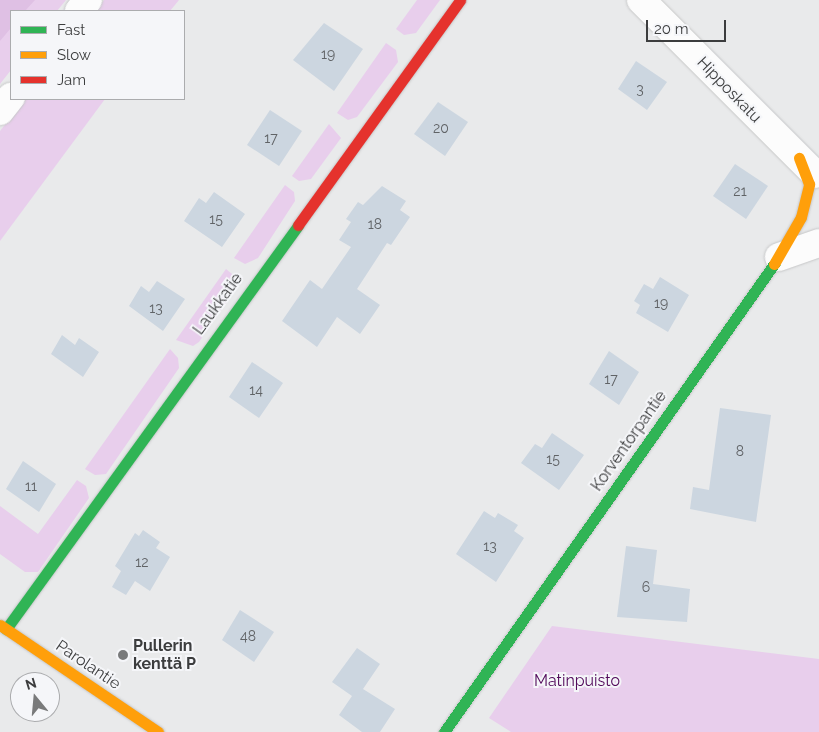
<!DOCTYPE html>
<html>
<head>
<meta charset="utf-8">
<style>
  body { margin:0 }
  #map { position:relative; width:819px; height:732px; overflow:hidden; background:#e9eaeb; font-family:Raleway,sans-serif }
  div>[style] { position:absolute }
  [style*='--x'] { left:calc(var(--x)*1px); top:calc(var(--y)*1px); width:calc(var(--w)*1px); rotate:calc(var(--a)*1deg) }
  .green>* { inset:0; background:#e8ceec }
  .forest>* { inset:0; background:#dfc0e4 }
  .building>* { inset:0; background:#ccd6e0 }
  .roads { filter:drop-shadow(0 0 1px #c6c7c8) drop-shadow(0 0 1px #c6c7c8) }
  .street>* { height:28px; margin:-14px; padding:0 14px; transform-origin:14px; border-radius:14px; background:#fcfcfc }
  .fast>* { height:11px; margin:-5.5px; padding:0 5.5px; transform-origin:5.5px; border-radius:5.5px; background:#30b455 }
  .slow>* { height:11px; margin:-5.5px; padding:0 5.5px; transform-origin:5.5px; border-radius:5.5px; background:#ff9f0a }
  .jam>* { height:11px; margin:-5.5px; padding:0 5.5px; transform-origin:5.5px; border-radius:5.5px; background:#e5322d }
  .dots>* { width:14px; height:14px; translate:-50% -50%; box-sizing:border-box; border:2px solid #f5f6f9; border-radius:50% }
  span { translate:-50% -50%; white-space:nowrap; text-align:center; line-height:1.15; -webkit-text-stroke:4px #f5f6f9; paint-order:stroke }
  .number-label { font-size:14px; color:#606366 }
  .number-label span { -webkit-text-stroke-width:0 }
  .street-label { font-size:16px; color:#3c3d3e }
  .poi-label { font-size:16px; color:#3c3d3e; font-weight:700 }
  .left { translate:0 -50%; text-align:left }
  .park-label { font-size:16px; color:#51085a }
  .legend { position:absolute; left:10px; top:10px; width:175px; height:90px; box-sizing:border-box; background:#f5f6f9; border:1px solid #abacae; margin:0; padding:6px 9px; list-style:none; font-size:15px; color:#3c3d3e }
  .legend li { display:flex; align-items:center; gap:10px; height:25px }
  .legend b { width:25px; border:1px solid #abacae }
  .north { position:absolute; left:10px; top:672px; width:50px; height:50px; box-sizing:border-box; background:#f5f6f9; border:1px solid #abacae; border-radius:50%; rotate:343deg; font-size:14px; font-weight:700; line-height:20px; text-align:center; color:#3c3d3e }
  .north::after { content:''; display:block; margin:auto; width:18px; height:22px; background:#797a7b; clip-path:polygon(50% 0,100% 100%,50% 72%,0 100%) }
  .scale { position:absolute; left:646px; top:20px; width:80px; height:22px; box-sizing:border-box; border:2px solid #3c3d3e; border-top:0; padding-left:6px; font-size:15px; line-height:18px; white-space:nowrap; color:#3c3d3e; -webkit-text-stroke:4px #f5f6f9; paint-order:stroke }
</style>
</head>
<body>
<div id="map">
  <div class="green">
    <i style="clip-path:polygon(0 0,66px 0,57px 11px,11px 11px,11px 70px,0 84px)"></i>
    <i style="clip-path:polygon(104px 0,179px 0,170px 11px,95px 11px)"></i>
    <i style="clip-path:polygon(417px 0,440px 0,416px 33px,404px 35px,396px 29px)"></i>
    <i style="clip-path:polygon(386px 43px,396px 50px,398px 62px,357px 117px,348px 120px,337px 113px)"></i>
    <i style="clip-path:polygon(25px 99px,105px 99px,0 241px,0 131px)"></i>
    <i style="clip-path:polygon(329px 124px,341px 138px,311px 179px,299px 181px,292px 176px)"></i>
    <i style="clip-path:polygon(285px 185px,294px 192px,295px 201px,258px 258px,245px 264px,234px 258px)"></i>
    <i style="clip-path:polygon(226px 269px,237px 278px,237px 286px,199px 342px,193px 346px,176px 340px)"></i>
    <i style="clip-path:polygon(170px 349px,178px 358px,179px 368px,106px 474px,95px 475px,85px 469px)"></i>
    <i style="clip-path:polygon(77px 480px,86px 486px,89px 498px,38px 572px,25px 572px,0 554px,0 506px,38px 534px)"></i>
    <i style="clip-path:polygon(552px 626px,819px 659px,819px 732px,511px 732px,489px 718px)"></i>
  </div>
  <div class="forest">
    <i style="clip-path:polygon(0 0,35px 0,25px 11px,11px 11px,11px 28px,0 41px)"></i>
  </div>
  <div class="building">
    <i style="clip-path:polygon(324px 23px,363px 49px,334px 91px,293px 60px)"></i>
    <i style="clip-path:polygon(636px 61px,667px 82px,647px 110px,618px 89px)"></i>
    <i style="clip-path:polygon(438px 102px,468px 122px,445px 156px,414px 134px)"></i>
    <i style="clip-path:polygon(270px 110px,302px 131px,279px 166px,247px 145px)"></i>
    <i style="clip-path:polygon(735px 164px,768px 186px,746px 219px,713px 196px)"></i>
    <i style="clip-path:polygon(382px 186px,406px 201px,400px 210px,410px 217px,391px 245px,387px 243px,357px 289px,380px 305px,360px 334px,337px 317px,317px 347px,282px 321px,310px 280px,322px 289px,351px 247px,339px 240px,351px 222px,346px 219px,358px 202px,363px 205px)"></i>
    <i style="clip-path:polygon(214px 192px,245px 214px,222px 247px,184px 221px,199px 198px,206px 203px)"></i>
    <i style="clip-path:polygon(660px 277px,689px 295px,668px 332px,636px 313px,640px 305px,634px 301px,644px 284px,653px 289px)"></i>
    <i style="clip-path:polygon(157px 281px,185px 299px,163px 331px,129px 306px,141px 286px,149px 292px)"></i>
    <i style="clip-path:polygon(62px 335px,75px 345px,79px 338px,99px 352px,83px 377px,51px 354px)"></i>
    <i style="clip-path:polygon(609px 351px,639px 372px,619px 405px,589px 384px)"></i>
    <i style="clip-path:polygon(252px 362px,283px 383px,259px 418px,229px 397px)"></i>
    <i style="clip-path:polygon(720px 408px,771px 415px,756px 522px,690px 509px,693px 487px,709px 490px)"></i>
    <i style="clip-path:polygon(552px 433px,584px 455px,559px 490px,521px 463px,535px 444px,542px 448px)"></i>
    <i style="clip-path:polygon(23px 461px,56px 484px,39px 512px,6px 489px)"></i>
    <i style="clip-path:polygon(484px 511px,495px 518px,498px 513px,518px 525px,514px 531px,524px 538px,496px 582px,456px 554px)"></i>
    <i style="clip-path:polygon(143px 530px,160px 542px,156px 548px,170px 557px,150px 591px,135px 581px,126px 595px,112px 587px,121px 571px,115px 566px,135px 533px,139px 536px)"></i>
    <i style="clip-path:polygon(626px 546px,657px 550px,653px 584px,690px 589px,687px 622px,617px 617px)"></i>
    <i style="clip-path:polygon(240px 610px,274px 632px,254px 662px,222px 640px)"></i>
    <i style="clip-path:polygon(357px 648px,380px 664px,363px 689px,395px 709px,380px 732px,362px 732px,339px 715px,352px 696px,332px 682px)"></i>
  </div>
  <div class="roads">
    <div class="street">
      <i style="--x:641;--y:0;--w:246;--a:45"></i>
      <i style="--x:79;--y:11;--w:14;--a:-51"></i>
      <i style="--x:0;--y:111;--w:18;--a:-52"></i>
      <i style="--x:779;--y:257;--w:42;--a:-19.3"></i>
    </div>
    <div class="fast">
      <i style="--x:6;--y:629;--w:498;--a:-54.1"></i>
      <i style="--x:444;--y:732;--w:573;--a:-54.81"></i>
    </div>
    <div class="slow">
      <i style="--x:774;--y:264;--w:54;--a:-60.1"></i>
      <i style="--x:801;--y:217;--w:34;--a:-76"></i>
      <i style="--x:809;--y:184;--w:28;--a:-111"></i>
      <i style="--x:0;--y:625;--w:191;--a:34.1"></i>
    </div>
    <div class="jam">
      <i style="--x:298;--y:225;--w:277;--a:-54.2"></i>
    </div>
  </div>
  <div class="dots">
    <i style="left:123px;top:655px;background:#797a7b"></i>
  </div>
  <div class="number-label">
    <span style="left:328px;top:54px">19</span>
    <span style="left:640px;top:89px">3</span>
    <span style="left:441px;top:128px">20</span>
    <span style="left:271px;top:138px">17</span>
    <span style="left:740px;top:191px">21</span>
    <span style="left:216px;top:219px">15</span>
    <span style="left:375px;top:224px">18</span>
    <span style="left:661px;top:303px">19</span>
    <span style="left:156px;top:308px">13</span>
    <span style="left:611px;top:379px">17</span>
    <span style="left:256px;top:390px">14</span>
    <span style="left:740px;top:451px">8</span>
    <span style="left:553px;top:459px">15</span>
    <span style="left:31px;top:486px">11</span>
    <span style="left:490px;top:546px">13</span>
    <span style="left:142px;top:562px">12</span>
    <span style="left:646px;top:587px">6</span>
    <span style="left:248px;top:636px">48</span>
  </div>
  <div class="street-label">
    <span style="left:729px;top:90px;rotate:46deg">Hipposkatu</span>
    <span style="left:218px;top:304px;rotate:-54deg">Laukkatie</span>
    <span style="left:629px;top:441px;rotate:-55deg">Korventorpantie</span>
    <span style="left:88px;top:665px;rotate:34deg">Parolantie</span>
  </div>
  <div class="poi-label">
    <span class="left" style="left:133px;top:655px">Pullerin<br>kenttä P</span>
  </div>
  <div class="park-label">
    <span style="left:577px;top:681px">Matinpuisto</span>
  </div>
  <ul class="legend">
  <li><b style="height:6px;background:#30b455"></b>Fast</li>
  <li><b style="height:6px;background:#ff9f0a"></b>Slow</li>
  <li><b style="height:6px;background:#e5322d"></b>Jam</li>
  </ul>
  <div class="north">N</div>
  <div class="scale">20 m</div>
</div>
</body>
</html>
